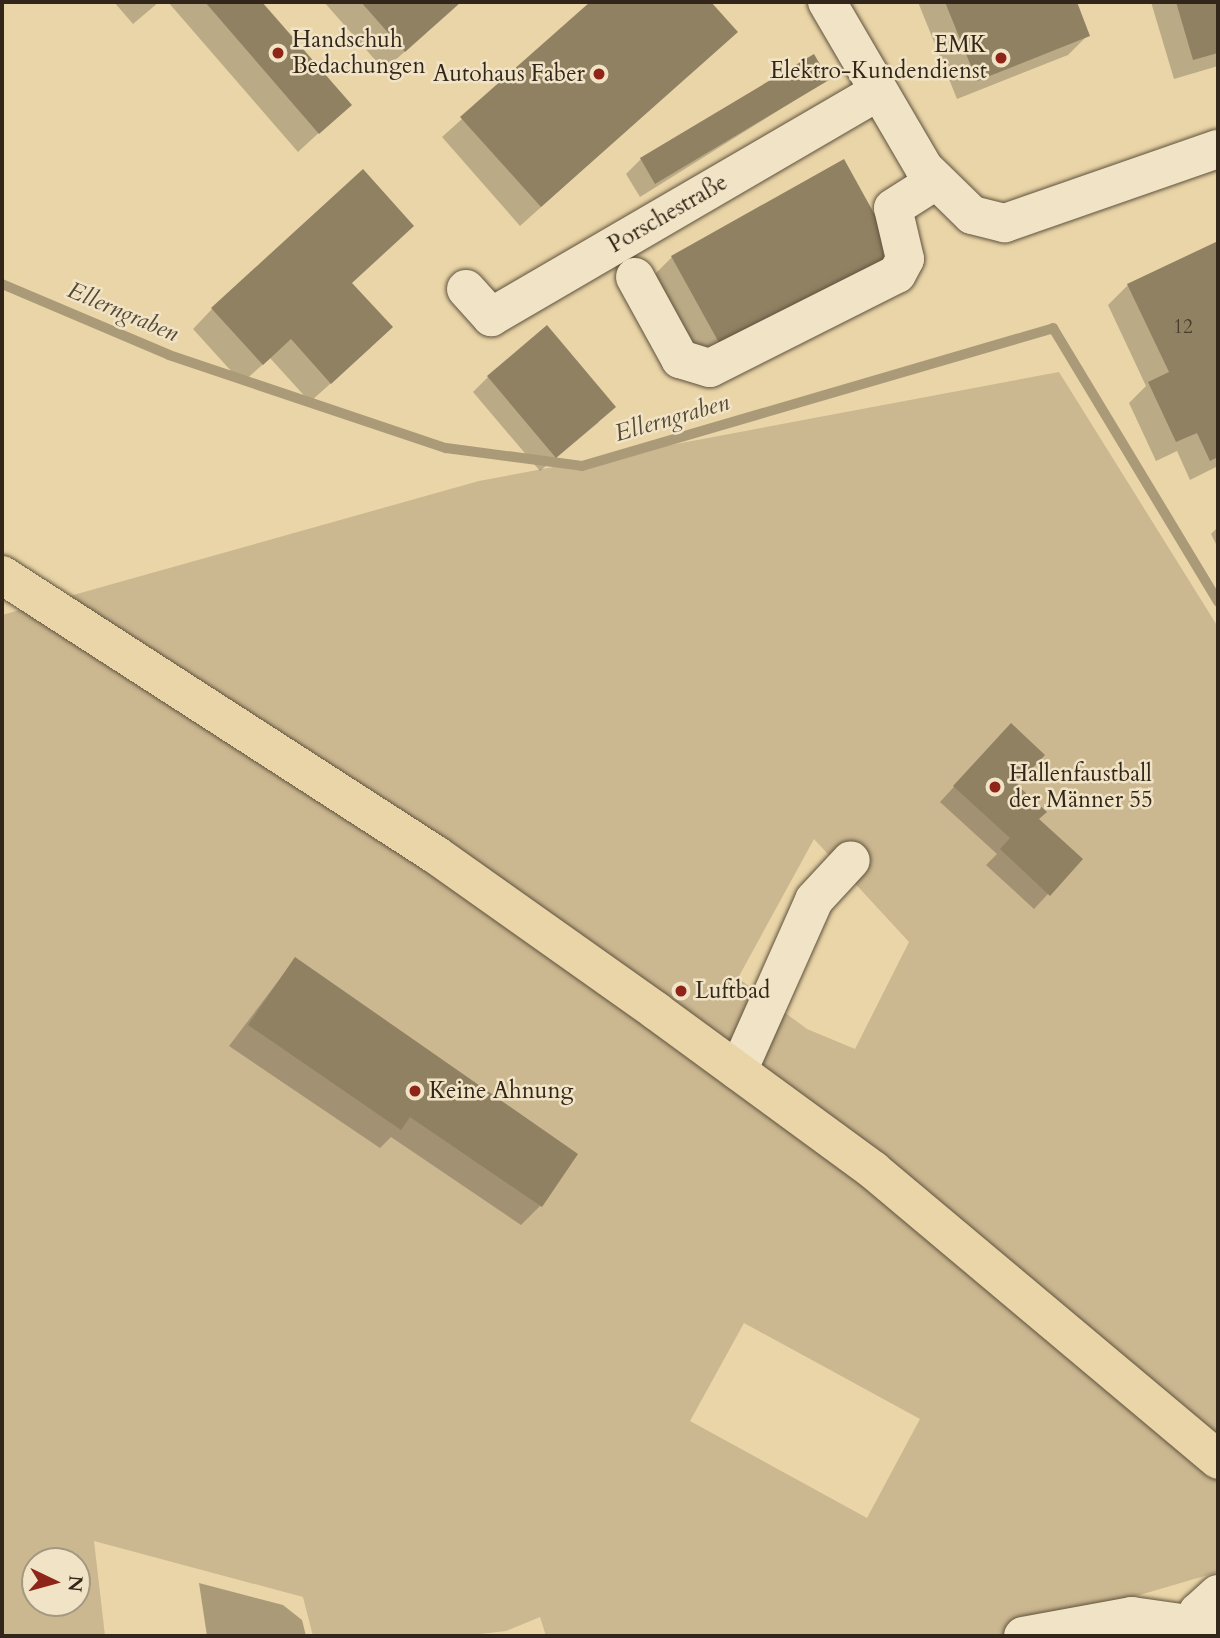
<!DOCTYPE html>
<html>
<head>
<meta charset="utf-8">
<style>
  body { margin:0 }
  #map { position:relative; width:1220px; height:1638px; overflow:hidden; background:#ead5a8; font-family:Cardo,serif }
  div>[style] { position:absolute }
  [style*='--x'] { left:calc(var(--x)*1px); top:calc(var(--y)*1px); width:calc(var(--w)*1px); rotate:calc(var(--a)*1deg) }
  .green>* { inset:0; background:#cbb790 }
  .water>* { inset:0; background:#ab9a77 }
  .shadow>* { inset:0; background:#0003 }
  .stream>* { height:10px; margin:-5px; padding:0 5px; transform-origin:5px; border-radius:5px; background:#ab9a77 }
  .building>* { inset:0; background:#918163 }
  .roads { filter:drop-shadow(0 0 2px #5f523d) drop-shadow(0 0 2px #5f523d) }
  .minor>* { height:38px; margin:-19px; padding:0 19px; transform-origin:19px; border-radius:19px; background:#f1e4c6 }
  .major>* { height:38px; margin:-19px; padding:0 19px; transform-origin:19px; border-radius:19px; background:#ead5a8 }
  .dots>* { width:19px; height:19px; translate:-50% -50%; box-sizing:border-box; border:4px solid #f1e4c6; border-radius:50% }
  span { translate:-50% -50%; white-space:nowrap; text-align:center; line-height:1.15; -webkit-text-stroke:5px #f1e4c6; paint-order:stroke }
  .number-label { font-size:19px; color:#493d2c }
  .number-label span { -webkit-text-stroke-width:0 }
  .poi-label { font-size:23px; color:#312619 }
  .left { translate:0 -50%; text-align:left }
  .right { translate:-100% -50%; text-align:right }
  .street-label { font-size:23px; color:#312619 }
  .water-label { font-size:24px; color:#564935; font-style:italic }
  .frame { position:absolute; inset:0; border:4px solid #312619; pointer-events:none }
  .north { position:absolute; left:21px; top:1547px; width:70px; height:70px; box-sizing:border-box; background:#f1e4c6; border:2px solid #a49881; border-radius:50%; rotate:95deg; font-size:19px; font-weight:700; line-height:28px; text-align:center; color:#312619 }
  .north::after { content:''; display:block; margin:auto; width:24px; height:32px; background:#8f2418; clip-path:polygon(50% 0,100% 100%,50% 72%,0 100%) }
</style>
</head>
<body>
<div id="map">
  <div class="green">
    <i style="clip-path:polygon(evenodd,1059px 372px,1218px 627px,1218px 1572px,1000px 1636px,546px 1636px,540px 1617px,506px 1631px,462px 1636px,313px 1636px,303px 1597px,94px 1541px,105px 1636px,2px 1636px,2px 615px,479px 481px,1059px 372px,814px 839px,909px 942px,855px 1049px,807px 1029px,738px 978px,814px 839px,1059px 372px,744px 1323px,920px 1419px,867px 1518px,690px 1421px,744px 1323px,1059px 372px,35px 1561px,77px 1561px,77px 1603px,35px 1603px,35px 1561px)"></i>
  </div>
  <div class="water">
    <i style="clip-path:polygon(199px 1583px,283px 1605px,302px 1620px,306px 1636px,207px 1636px)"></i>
  </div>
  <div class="shadow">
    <i style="clip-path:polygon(114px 2px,159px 2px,133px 24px)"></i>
    <i style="clip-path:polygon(168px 2px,260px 2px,349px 105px,298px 152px)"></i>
    <i style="clip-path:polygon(324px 2px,461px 2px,384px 70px)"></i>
    <i style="clip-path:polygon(592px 2px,709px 2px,736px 32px,520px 226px,442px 137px)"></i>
    <i style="clip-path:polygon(918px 2px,1075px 2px,1088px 35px,1068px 55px,957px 99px)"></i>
    <i style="clip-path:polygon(1151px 2px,1218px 2px,1218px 66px,1174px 79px)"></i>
    <i style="clip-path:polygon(827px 80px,640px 197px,626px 174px,641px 159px)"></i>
    <i style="clip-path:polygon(843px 162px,703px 368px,652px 277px,672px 257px)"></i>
    <i style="clip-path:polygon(1218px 243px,1218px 466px,1190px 480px,1177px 451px,1156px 461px,1129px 403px,1146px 386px,1108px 305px,1128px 285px)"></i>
    <i style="clip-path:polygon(351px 283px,371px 347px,310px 402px,270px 358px,242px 383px,193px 329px,212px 309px)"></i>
    <i style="clip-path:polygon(488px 377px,599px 422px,540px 471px,473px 392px)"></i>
    <i style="clip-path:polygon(1218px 527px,1218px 548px,1211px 534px)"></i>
    <i style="clip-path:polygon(996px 741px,1037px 820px,1048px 894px,1034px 909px,986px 865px,997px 854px,940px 802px)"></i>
    <i style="clip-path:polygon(295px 959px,541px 1205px,521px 1225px,391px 1137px,380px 1148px,229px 1046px)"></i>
  </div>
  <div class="stream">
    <i style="--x:2;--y:284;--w:181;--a:23"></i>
    <i style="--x:169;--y:355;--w:292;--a:18.6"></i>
    <i style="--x:446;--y:448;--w:137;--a:7.5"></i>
    <i style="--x:582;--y:466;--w:491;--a:-16.3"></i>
    <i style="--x:1053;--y:328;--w:320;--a:58.9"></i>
  </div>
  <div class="building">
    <i style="clip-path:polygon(205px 2px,262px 2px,352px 105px,319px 134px)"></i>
    <i style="clip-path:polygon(361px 2px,461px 2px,405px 52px)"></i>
    <i style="clip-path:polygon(590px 2px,711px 2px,738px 32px,541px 207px,460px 117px)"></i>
    <i style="clip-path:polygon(945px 2px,1077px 2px,1090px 36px,977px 81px)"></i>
    <i style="clip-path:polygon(1176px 2px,1218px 2px,1218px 53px,1193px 60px)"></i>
    <i style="clip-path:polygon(814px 54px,829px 80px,655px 184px,640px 158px)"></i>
    <i style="clip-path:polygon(844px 159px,896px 253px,723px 350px,671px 256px)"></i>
    <i style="clip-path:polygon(363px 169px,414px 226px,352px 283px,393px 327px,331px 384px,291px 339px,263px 365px,211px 308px)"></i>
    <i style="clip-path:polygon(1218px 241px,1218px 457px,1210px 461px,1197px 433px,1176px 442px,1148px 382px,1169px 372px,1127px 284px)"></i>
    <i style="clip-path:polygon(547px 325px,616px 407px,556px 458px,487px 376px)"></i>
    <i style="clip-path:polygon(1011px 723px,1045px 755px,1017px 785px,1047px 812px,1039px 819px,1083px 859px,1050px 896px,1000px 849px,1010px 838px,953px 786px)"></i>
    <i style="clip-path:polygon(295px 957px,578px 1154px,542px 1207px,410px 1117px,401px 1130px,248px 1025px)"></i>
  </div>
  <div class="roads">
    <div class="minor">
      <i style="--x:827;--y:2;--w:192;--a:59.7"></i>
      <i style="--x:924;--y:168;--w:67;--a:44.4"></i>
      <i style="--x:972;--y:215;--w:34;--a:14"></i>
      <i style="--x:1005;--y:223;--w:225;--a:-19.2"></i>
      <i style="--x:635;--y:277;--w:94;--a:61.2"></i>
      <i style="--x:680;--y:359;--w:31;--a:17"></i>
      <i style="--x:710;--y:368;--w:209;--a:-26.7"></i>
      <i style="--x:897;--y:274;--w:17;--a:-62"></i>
      <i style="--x:905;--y:259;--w:52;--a:-103.2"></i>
      <i style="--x:893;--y:208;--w:49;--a:-32.4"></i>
      <i style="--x:466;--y:289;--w:38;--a:48"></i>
      <i style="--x:491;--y:317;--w:448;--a:-30.2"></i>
      <i style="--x:738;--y:1071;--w:187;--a:-66"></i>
      <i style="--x:814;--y:900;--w:54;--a:-47.2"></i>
      <i style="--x:1023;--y:1636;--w:111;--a:-10.4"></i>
      <i style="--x:1132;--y:1616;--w:64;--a:8.1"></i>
      <i style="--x:1198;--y:1636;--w:24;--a:-90"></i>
      <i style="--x:1198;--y:1612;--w:27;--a:-42"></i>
    </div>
    <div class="major">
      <i style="--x:2;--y:575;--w:516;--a:32.83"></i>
      <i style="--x:436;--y:855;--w:270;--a:35.3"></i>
      <i style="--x:656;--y:1011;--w:269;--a:36.2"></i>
      <i style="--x:873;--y:1170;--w:451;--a:40"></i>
    </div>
  </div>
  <div class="dots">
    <i style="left:278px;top:53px;background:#8f2418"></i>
    <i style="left:1001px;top:58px;background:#8f2418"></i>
    <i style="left:599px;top:74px;background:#8f2418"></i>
    <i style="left:995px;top:787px;background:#8f2418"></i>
    <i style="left:681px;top:991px;background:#8f2418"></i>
    <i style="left:415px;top:1091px;background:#8f2418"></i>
  </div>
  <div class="number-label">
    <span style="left:1183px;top:328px">12</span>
  </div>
  <div class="poi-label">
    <span class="left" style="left:292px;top:53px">Handschuh<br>Bedachungen</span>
    <span class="right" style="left:987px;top:58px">EMK<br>Elektro-Kundendienst</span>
    <span class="right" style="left:585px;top:74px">Autohaus Faber</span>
    <span class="left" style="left:1009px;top:787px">Hallenfaustball<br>der Männer 55</span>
    <span class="left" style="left:695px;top:991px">Luftbad</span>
    <span class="left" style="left:429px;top:1091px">Keine Ahnung</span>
  </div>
  <div class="street-label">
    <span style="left:668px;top:214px;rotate:-30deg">Porschestraße</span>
  </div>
  <div class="water-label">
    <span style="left:123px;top:312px;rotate:23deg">Ellerngraben</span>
    <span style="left:672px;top:418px;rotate:-16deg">Ellerngraben</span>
  </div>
  <div class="frame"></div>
  <div class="north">N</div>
</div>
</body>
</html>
